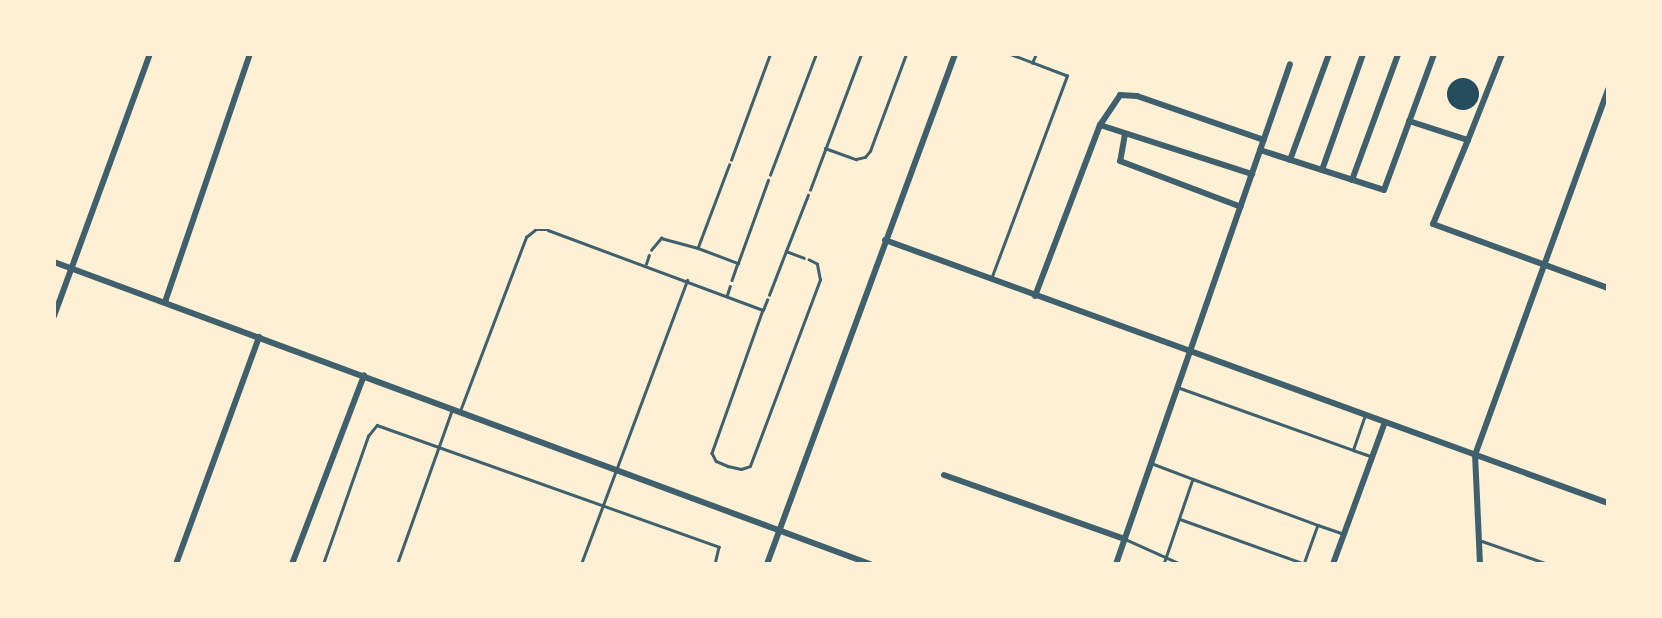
<!DOCTYPE html>
<html>
<head>
<meta charset="utf-8">
<style>
  body { margin:0 }
  #map { position:relative; width:1662px; height:618px; overflow:hidden; background:#fdf0d5; font-family:Barlow,sans-serif }
  div>[style] { position:absolute }
  [style*='--x'] { left:calc(var(--x)*1px); top:calc(var(--y)*1px); width:calc(var(--w)*1px); rotate:calc(var(--a)*1deg) }
  .building>* { inset:0; background:#264d5e }
  .round { border-radius:50% }
  .service>* { height:2.5px; margin:-1.25px; padding:0 1.25px; transform-origin:1.25px; border-radius:1.25px; background:#3f606c }
  .minor>* { height:6px; margin:-3px; padding:0 3px; transform-origin:3px; border-radius:3px; background:#3f606c }
  span { translate:-50% -50%; white-space:nowrap; text-align:center; line-height:1.15; -webkit-text-stroke:5px #fdf0d5; paint-order:stroke }
  .frame { position:absolute; inset:0; border:56px solid #fdf0d5; pointer-events:none }
</style>
</head>
<body>
<div id="map">
  <div class="building">
    <i class="round" style="left:1447px;top:78px;width:32px;height:32px"></i>
  </div>
  <div class="service">
    <i style="--x:1032;--y:63;--w:10;--a:-66"></i>
    <i style="--x:825;--y:148;--w:33;--a:20"></i>
    <i style="--x:856;--y:159;--w:9;--a:-13"></i>
    <i style="--x:865;--y:157;--w:8;--a:-50"></i>
    <i style="--x:870;--y:151;--w:103;--a:-69.6"></i>
    <i style="--x:731;--y:160;--w:113;--a:-69.8"></i>
    <i style="--x:770;--y:175;--w:129;--a:-69.2"></i>
    <i style="--x:810;--y:190;--w:145;--a:-69.4"></i>
    <i style="--x:698;--y:247;--w:88;--a:-69.3"></i>
    <i style="--x:651;--y:250;--w:16;--a:-50"></i>
    <i style="--x:661;--y:238;--w:38;--a:15"></i>
    <i style="--x:698;--y:248;--w:43;--a:20.6"></i>
    <i style="--x:738;--y:263;--w:18;--a:109"></i>
    <i style="--x:786;--y:251;--w:60;--a:-68.6"></i>
    <i style="--x:738;--y:263;--w:88;--a:-70.1"></i>
    <i style="--x:646;--y:264;--w:9;--a:-72"></i>
    <i style="--x:991;--y:279;--w:217;--a:-69.5"></i>
    <i style="--x:1067;--y:76;--w:62;--a:-159.2"></i>
    <i style="--x:727;--y:295;--w:9;--a:-72"></i>
    <i style="--x:769;--y:295;--w:47;--a:-68.9"></i>
    <i style="--x:786;--y:251;--w:19;--a:21"></i>
    <i style="--x:763;--y:310;--w:11;--a:-68"></i>
    <i style="--x:1180;--y:388;--w:184;--a:19.7"></i>
    <i style="--x:1353;--y:450;--w:37;--a:-71"></i>
    <i style="--x:460;--y:411;--w:186;--a:-69.2"></i>
    <i style="--x:526;--y:237;--w:11;--a:-38"></i>
    <i style="--x:535;--y:230;--w:13;--a:0"></i>
    <i style="--x:548;--y:230;--w:229;--a:20.4"></i>
    <i style="--x:763;--y:310;--w:152;--a:109.6"></i>
    <i style="--x:712;--y:453;--w:9;--a:63"></i>
    <i style="--x:716;--y:461;--w:13;--a:23"></i>
    <i style="--x:728;--y:466;--w:13;--a:13"></i>
    <i style="--x:741;--y:469;--w:9;--a:-18"></i>
    <i style="--x:750;--y:466;--w:199;--a:-69.4"></i>
    <i style="--x:820;--y:280;--w:16;--a:-101"></i>
    <i style="--x:817;--y:264;--w:9;--a:-153"></i>
    <i style="--x:1353;--y:450;--w:18;--a:19"></i>
    <i style="--x:1151;--y:463;--w:45;--a:20.9"></i>
    <i style="--x:1193;--y:479;--w:90;--a:108.8"></i>
    <i style="--x:1193;--y:479;--w:133;--a:20.2"></i>
    <i style="--x:1318;--y:525;--w:41;--a:109.7"></i>
    <i style="--x:1180;--y:519;--w:130;--a:19.8"></i>
    <i style="--x:1318;--y:525;--w:28;--a:19"></i>
    <i style="--x:1125;--y:539;--w:61;--a:24.1"></i>
    <i style="--x:1482;--y:541;--w:70;--a:19.2"></i>
    <i style="--x:323;--y:564;--w:136;--a:-70.6"></i>
    <i style="--x:368;--y:436;--w:14;--a:-51"></i>
    <i style="--x:377;--y:425;--w:363;--a:19.6"></i>
    <i style="--x:719;--y:547;--w:17;--a:103"></i>
    <i style="--x:397;--y:564;--w:161;--a:-70.4"></i>
    <i style="--x:581;--y:564;--w:303;--a:-69.5"></i>
  </div>
  <div class="minor">
    <i style="--x:1409;--y:121;--w:62;--a:17.9"></i>
    <i style="--x:1468;--y:140;--w:91;--a:112.6"></i>
    <i style="--x:1433;--y:224;--w:186;--a:20.1"></i>
    <i style="--x:1100;--y:125;--w:36;--a:-56"></i>
    <i style="--x:1120;--y:95;--w:17;--a:3"></i>
    <i style="--x:1137;--y:96;--w:134;--a:19.1"></i>
    <i style="--x:1125;--y:134;--w:27;--a:100"></i>
    <i style="--x:1120;--y:161;--w:129;--a:20.8"></i>
    <i style="--x:1468;--y:140;--w:92;--a:-68.4"></i>
    <i style="--x:1260;--y:150;--w:130;--a:17.9"></i>
    <i style="--x:1384;--y:190;--w:145;--a:-69.8"></i>
    <i style="--x:1290;--y:160;--w:113;--a:-69.8"></i>
    <i style="--x:1322;--y:170;--w:123;--a:-70.5"></i>
    <i style="--x:1352;--y:180;--w:134;--a:-69.9"></i>
    <i style="--x:885;--y:240;--w:769;--a:19.99"></i>
    <i style="--x:54;--y:262;--w:870;--a:20.31"></i>
    <i style="--x:1035;--y:296;--w:183;--a:-69.2"></i>
    <i style="--x:1100;--y:125;--w:160;--a:17.9"></i>
    <i style="--x:165;--y:302;--w:262;--a:-71.1"></i>
    <i style="--x:54;--y:316;--w:279;--a:-69.9"></i>
    <i style="--x:944;--y:475;--w:192;--a:19.5"></i>
    <i style="--x:176;--y:564;--w:242;--a:-69.9"></i>
    <i style="--x:292;--y:564;--w:202;--a:-69.1"></i>
    <i style="--x:767;--y:564;--w:544;--a:-69.76"></i>
    <i style="--x:1116;--y:564;--w:529;--a:-70.81"></i>
    <i style="--x:1333;--y:564;--w:151;--a:-69.9"></i>
    <i style="--x:1480;--y:564;--w:109;--a:-92.6"></i>
    <i style="--x:1475;--y:455;--w:389;--a:-70"></i>
  </div>
  <div class="frame"></div>
</div>
</body>
</html>
